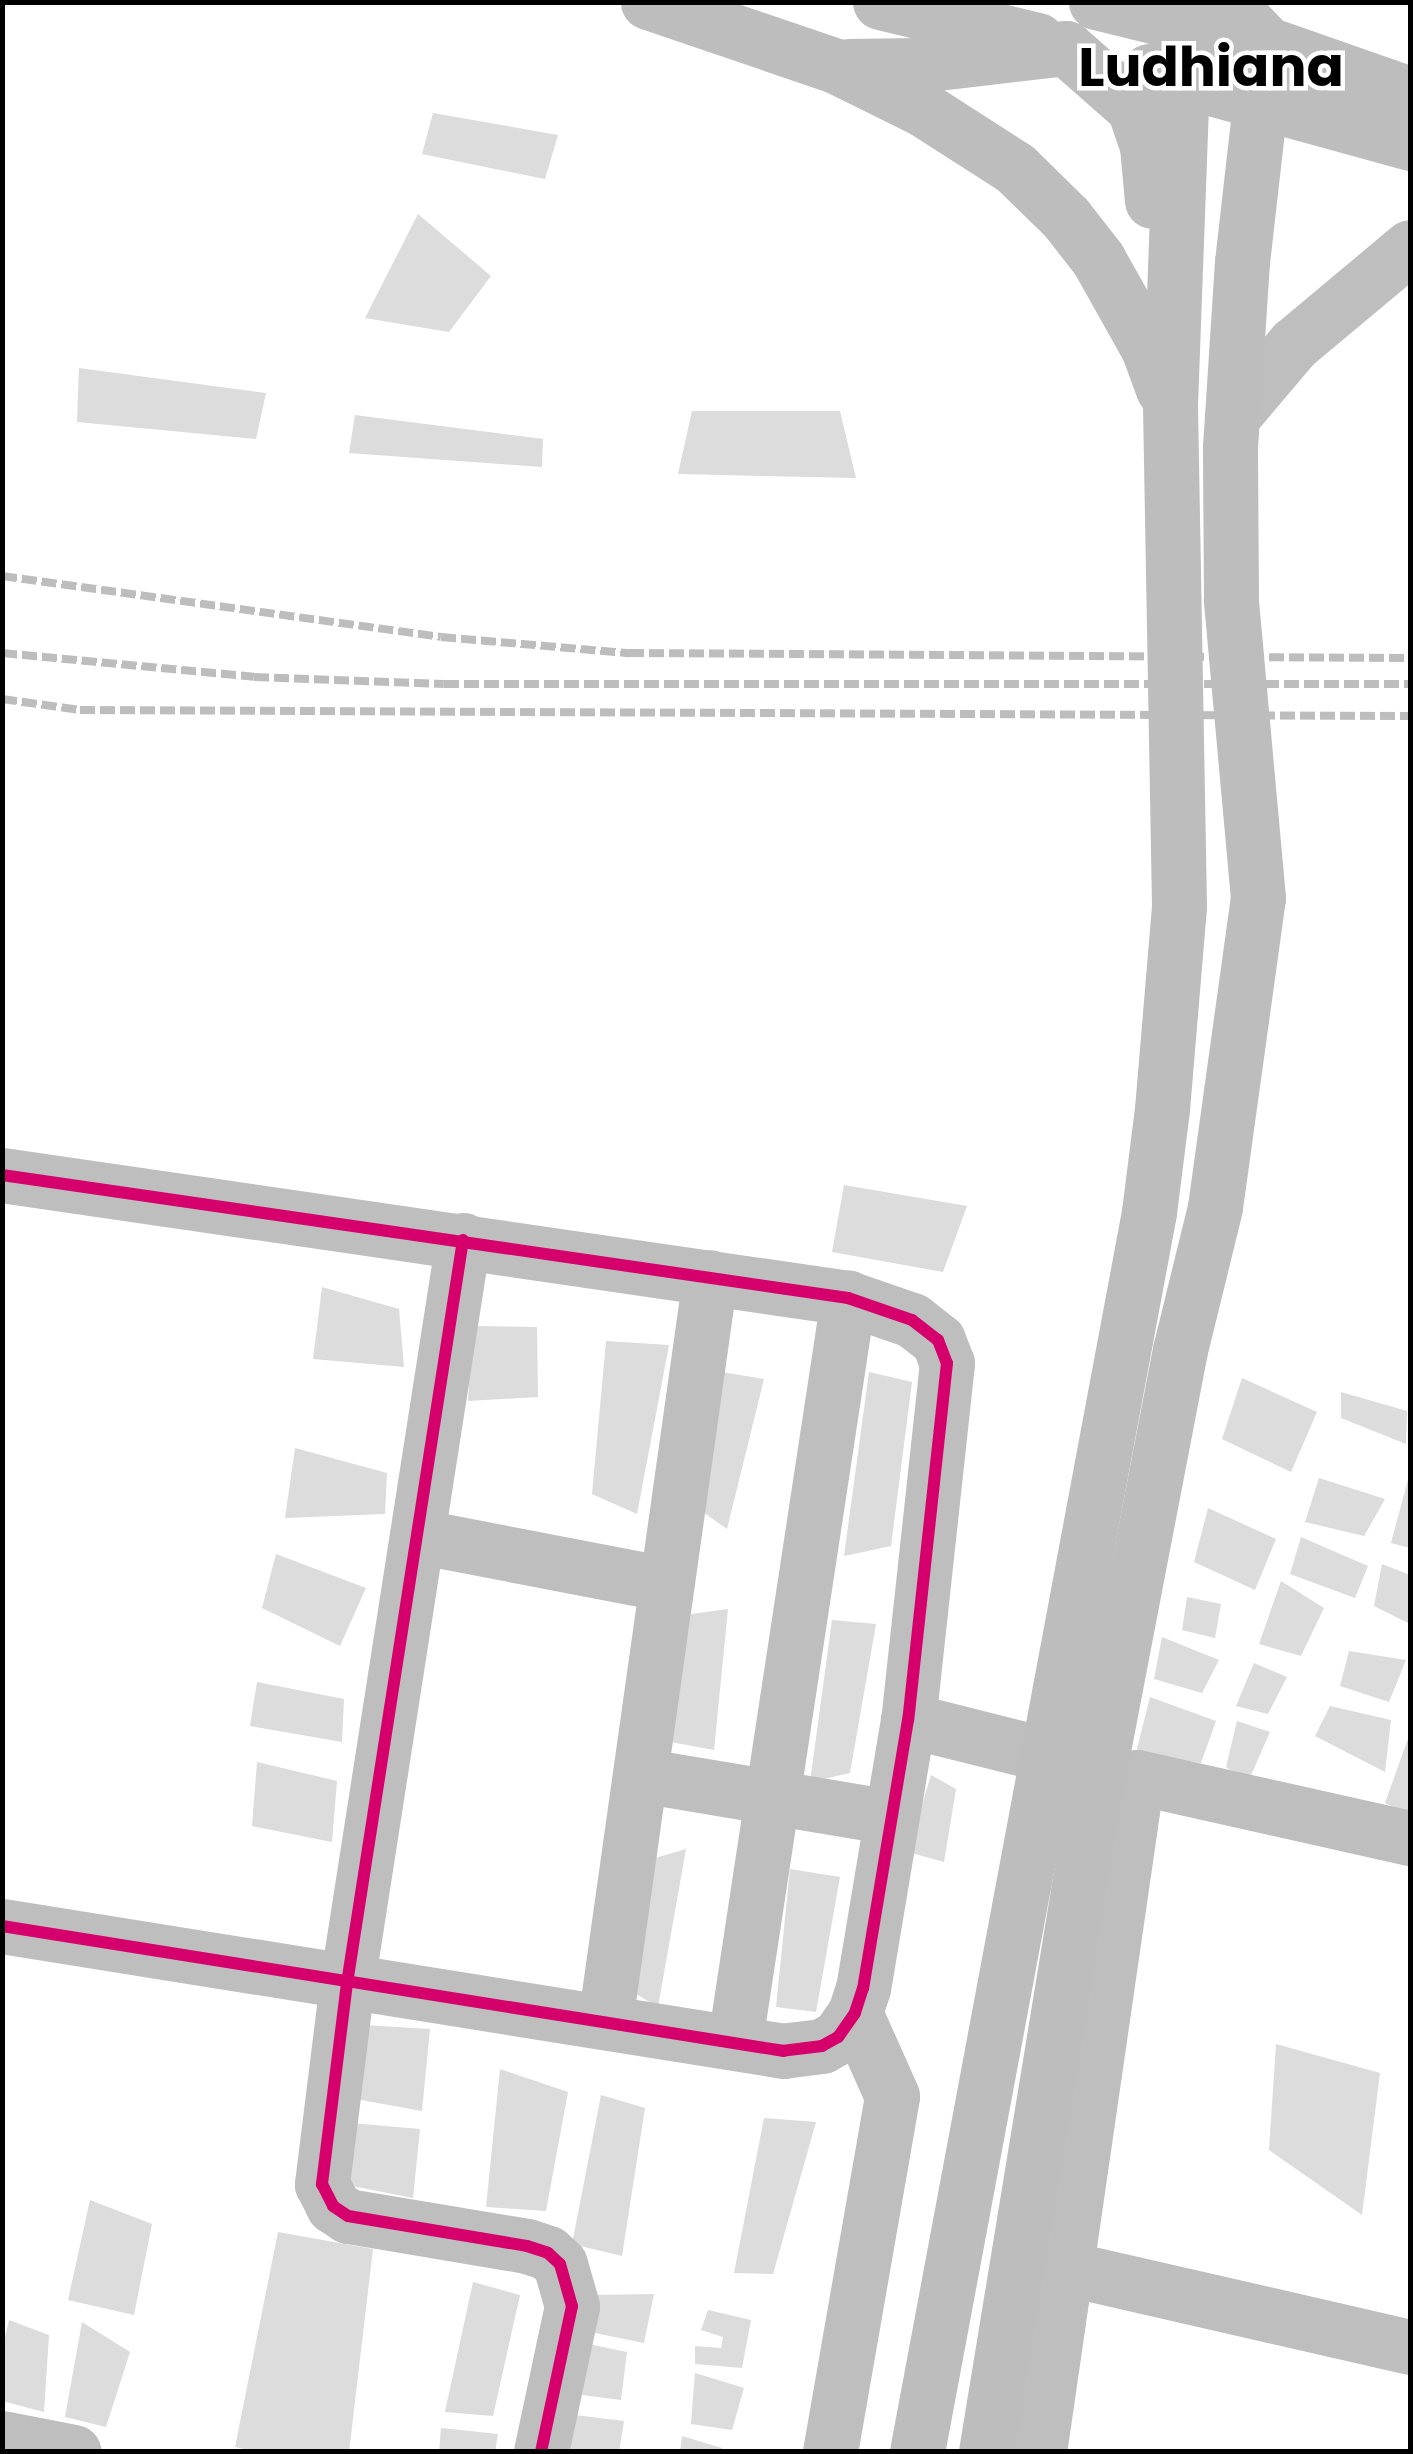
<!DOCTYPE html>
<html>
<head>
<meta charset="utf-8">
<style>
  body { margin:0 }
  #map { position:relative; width:1413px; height:2454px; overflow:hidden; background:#fff; font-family:Poppins,sans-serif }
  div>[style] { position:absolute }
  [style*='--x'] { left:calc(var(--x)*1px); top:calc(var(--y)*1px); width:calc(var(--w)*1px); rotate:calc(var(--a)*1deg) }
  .building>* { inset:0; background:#dcdcdc }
  .minor>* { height:55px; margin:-27.5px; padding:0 27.5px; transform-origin:27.5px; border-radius:27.5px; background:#bebebe }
  .major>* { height:55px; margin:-27.5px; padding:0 27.5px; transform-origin:27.5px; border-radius:27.5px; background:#bdbdbd }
  .rail>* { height:8px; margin-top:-4px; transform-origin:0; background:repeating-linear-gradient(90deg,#bdbdbd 0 15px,transparent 0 20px) }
  .cycleway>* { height:12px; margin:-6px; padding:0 6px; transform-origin:6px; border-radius:6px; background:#d6006c }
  span { translate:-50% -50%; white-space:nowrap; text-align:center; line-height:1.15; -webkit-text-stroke:9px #fff; paint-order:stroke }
  .town-label { font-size:55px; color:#000; font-weight:700 }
  .frame { position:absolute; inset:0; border:5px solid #000; pointer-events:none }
</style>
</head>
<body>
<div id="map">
  <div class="building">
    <i style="clip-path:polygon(433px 113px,558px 135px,545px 179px,422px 154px)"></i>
    <i style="clip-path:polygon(418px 214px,491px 276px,449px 332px,365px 318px)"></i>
    <i style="clip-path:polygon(79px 368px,266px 393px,256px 439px,77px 422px)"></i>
    <i style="clip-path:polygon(692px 411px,840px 411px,856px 478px,678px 474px)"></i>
    <i style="clip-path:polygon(355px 415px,543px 439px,542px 467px,349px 453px)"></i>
    <i style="clip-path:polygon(844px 1185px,967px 1206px,943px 1272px,832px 1252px)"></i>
    <i style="clip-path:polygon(322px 1287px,399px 1309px,404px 1367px,313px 1359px)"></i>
    <i style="clip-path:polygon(472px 1326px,537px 1327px,538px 1397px,468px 1401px)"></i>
    <i style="clip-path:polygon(606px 1341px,669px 1345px,637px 1514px,592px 1494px)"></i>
    <i style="clip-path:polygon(722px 1372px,764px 1379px,727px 1529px,700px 1510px)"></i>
    <i style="clip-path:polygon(869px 1372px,912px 1382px,891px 1546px,844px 1556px)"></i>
    <i style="clip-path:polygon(1242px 1378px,1317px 1412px,1291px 1472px,1222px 1439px)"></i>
    <i style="clip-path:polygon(1341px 1392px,1407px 1411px,1406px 1444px,1341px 1418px)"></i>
    <i style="clip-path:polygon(295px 1448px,387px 1473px,385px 1514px,285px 1518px)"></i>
    <i style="clip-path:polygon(1409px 1476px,1410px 1476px,1410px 1548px,1391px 1543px)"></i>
    <i style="clip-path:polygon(1319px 1478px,1385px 1499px,1364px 1536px,1305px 1522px)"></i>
    <i style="clip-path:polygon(1208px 1508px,1276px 1539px,1255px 1590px,1194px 1562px)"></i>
    <i style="clip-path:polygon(1301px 1537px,1368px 1566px,1355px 1598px,1290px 1574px)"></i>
    <i style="clip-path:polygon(276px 1554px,366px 1588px,340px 1646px,262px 1608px)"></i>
    <i style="clip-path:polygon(1382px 1564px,1410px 1575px,1410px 1624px,1374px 1606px)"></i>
    <i style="clip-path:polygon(1281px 1581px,1324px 1608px,1301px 1656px,1259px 1644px)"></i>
    <i style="clip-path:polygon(1187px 1597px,1221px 1604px,1215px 1638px,1182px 1630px)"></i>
    <i style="clip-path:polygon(728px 1609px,714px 1750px,671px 1742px,691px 1614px)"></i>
    <i style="clip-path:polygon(832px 1620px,876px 1624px,850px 1773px,810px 1782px)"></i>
    <i style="clip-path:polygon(1162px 1637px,1219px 1660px,1202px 1693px,1154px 1679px)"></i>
    <i style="clip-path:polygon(1349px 1651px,1406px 1660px,1389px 1702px,1340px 1686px)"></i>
    <i style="clip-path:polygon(1254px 1663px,1287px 1677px,1268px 1714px,1236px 1706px)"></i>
    <i style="clip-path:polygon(257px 1682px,344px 1699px,342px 1742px,250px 1726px)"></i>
    <i style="clip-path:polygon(1150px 1697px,1216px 1721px,1201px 1763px,1136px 1753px)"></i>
    <i style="clip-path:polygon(1330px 1706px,1391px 1720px,1385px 1772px,1315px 1736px)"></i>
    <i style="clip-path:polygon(1237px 1721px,1270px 1732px,1248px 1782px,1226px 1767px)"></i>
    <i style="clip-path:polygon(1410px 1733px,1410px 1815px,1385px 1803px)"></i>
    <i style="clip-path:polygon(257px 1762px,337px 1781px,332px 1842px,252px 1826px)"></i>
    <i style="clip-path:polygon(931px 1775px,956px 1789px,944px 1862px,908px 1852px)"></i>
    <i style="clip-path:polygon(686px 1849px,658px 2007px,626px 1988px,645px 1861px)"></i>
    <i style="clip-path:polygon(790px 1869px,840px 1877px,816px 2012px,776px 2007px)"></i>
    <i style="clip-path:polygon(364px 2025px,430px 2029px,422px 2111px,350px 2098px)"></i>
    <i style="clip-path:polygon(1276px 2044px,1380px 2073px,1362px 2215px,1269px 2150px)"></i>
    <i style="clip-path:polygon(500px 2069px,568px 2092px,546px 2211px,486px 2207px)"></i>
    <i style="clip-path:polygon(601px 2095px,645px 2108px,622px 2256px,572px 2244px)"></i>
    <i style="clip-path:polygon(764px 2118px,816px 2122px,773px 2274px,734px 2273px)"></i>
    <i style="clip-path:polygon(351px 2123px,420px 2129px,413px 2198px,347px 2185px)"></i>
    <i style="clip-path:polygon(90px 2200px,152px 2224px,134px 2315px,68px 2300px)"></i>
    <i style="clip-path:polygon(278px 2232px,373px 2249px,349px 2452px,259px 2452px,235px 2447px)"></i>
    <i style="clip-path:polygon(473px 2282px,520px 2295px,493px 2416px,445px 2412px)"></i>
    <i style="clip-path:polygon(654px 2294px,644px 2343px,590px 2332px,591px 2295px)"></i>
    <i style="clip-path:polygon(708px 2310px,751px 2320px,742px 2368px,695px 2364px,695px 2346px,721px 2348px,723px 2337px,701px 2330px)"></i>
    <i style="clip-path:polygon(9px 2320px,49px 2335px,44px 2412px,2px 2401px,2px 2351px)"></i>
    <i style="clip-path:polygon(82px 2322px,130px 2352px,106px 2427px,65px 2417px)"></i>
    <i style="clip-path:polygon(588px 2344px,627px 2352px,621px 2400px,574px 2394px)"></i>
    <i style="clip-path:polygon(695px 2373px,744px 2388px,732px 2430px,691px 2424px)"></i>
    <i style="clip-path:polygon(575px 2415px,624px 2421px,619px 2452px,570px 2452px)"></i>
    <i style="clip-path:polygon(441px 2428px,498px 2434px,495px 2452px,439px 2452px)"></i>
    <i style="clip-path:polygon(682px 2436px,722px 2448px,722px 2452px,680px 2452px)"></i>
  </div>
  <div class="minor">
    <i style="--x:1232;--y:417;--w:96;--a:-49.7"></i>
    <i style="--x:1294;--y:344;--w:151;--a:-39.9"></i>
    <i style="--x:2;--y:1175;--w:855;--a:8.27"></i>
    <i style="--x:848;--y:1298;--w:68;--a:19"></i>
    <i style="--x:912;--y:1320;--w:33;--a:38"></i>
    <i style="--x:938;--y:1340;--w:25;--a:69"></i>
    <i style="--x:947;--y:1363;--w:359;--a:96.2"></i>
    <i style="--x:908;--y:1720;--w:272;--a:99.5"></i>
    <i style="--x:863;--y:1988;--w:26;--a:108"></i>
    <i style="--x:855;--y:2013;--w:29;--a:125"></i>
    <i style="--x:838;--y:2037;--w:18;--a:151"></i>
    <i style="--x:822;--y:2046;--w:38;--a:173"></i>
    <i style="--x:784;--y:2051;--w:792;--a:-170.92"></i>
    <i style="--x:463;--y:1240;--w:752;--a:98.87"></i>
    <i style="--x:347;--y:1983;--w:203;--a:97.1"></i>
    <i style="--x:322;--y:2184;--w:25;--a:63"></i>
    <i style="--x:333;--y:2206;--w:18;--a:34"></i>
    <i style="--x:348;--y:2216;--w:181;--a:9.5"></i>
    <i style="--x:527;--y:2246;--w:22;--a:18"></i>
    <i style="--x:548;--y:2253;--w:16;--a:43"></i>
    <i style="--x:560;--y:2264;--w:44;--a:74.1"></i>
    <i style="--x:572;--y:2306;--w:149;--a:102"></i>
    <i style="--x:417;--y:1536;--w:254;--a:10.9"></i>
    <i style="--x:908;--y:1720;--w:193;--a:14.1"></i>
    <i style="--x:640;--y:1775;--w:255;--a:9.5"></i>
    <i style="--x:605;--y:2022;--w:752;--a:-81.98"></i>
    <i style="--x:735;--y:2041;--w:752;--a:-81.35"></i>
    <i style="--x:1065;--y:2268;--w:354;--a:12.9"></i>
    <i style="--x:2;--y:2438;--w:73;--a:11"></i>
    <i style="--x:830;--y:2452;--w:361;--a:-80.1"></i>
    <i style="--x:892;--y:2096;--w:91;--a:-114"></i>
    <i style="--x:1039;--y:2452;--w:682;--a:-81.74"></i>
    <i style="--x:1137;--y:1777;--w:280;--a:12.6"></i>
  </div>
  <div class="major">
    <i style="--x:648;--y:2;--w:199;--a:18.8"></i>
    <i style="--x:836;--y:66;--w:97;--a:26.3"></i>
    <i style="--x:923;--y:109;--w:109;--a:32.7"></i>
    <i style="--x:1015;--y:168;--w:71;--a:44.4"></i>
    <i style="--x:1066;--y:218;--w:52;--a:52"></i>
    <i style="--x:1098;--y:259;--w:102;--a:60.7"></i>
    <i style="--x:1148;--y:348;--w:44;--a:69.9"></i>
    <i style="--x:880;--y:2;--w:162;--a:13.6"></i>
    <i style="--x:1096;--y:2;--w:176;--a:13.8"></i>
    <i style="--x:1267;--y:44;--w:151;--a:19.3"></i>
    <i style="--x:849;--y:66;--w:72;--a:-0.8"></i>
    <i style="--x:921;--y:65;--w:146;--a:-6.7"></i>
    <i style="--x:1066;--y:48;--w:91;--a:41.4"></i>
    <i style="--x:1134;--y:108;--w:40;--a:71.1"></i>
    <i style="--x:1147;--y:146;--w:55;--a:84.8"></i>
    <i style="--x:1149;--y:71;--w:271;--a:15.4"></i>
    <i style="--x:917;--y:2452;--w:1262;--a:-79.4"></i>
    <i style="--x:1149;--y:1212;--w:104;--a:-82.8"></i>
    <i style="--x:1162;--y:1109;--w:204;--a:-85.2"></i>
    <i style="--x:1179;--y:906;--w:501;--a:-91.03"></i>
    <i style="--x:1170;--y:405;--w:325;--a:-87.9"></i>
    <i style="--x:986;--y:2452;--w:649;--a:-80.68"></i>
    <i style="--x:1091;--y:1812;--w:470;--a:-79.1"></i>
    <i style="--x:1180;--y:1350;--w:147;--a:-76.2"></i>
    <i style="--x:1215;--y:1207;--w:312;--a:-82.1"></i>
    <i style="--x:1258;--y:898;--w:300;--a:-95.2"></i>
    <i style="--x:1231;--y:599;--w:152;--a:-90.4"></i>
    <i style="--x:1230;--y:447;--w:185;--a:-86.3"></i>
    <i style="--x:1242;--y:262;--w:219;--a:-83.5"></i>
    <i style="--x:1267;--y:44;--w:58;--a:-133.6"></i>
  </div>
  <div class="rail">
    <i style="--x:2;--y:576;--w:443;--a:7.9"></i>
    <i style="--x:441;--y:637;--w:189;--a:4.9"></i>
    <i style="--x:629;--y:653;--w:781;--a:0.37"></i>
    <i style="--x:2;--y:653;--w:253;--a:5.4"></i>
    <i style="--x:254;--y:677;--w:190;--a:2.1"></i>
    <i style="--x:444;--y:684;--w:966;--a:0"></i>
    <i style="--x:2;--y:699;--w:79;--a:8"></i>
    <i style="--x:80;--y:710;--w:1330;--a:0.26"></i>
  </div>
  <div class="cycleway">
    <i style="--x:2;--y:1175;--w:855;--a:8.27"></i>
    <i style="--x:848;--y:1298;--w:68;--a:19"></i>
    <i style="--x:912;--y:1320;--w:33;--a:38"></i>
    <i style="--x:938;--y:1340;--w:25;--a:69"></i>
    <i style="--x:947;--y:1363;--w:359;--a:96.2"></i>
    <i style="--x:908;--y:1720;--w:272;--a:99.5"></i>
    <i style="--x:863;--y:1988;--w:26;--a:108"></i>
    <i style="--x:855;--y:2013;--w:29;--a:125"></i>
    <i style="--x:838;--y:2037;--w:18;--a:151"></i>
    <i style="--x:822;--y:2046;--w:38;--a:173"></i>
    <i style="--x:784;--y:2051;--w:792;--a:-170.92"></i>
    <i style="--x:463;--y:1240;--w:752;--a:98.87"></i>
    <i style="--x:347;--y:1983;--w:203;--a:97.1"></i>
    <i style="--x:322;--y:2184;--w:25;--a:63"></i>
    <i style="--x:333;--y:2206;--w:18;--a:34"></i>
    <i style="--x:348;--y:2216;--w:181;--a:9.5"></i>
    <i style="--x:527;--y:2246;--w:22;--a:18"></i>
    <i style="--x:548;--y:2253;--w:16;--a:43"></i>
    <i style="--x:560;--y:2264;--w:44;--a:74.1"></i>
    <i style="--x:572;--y:2306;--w:149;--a:102"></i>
  </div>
  <div class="town-label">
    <span style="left:1211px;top:67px">Ludhiana</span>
  </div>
  <div class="frame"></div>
</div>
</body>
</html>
